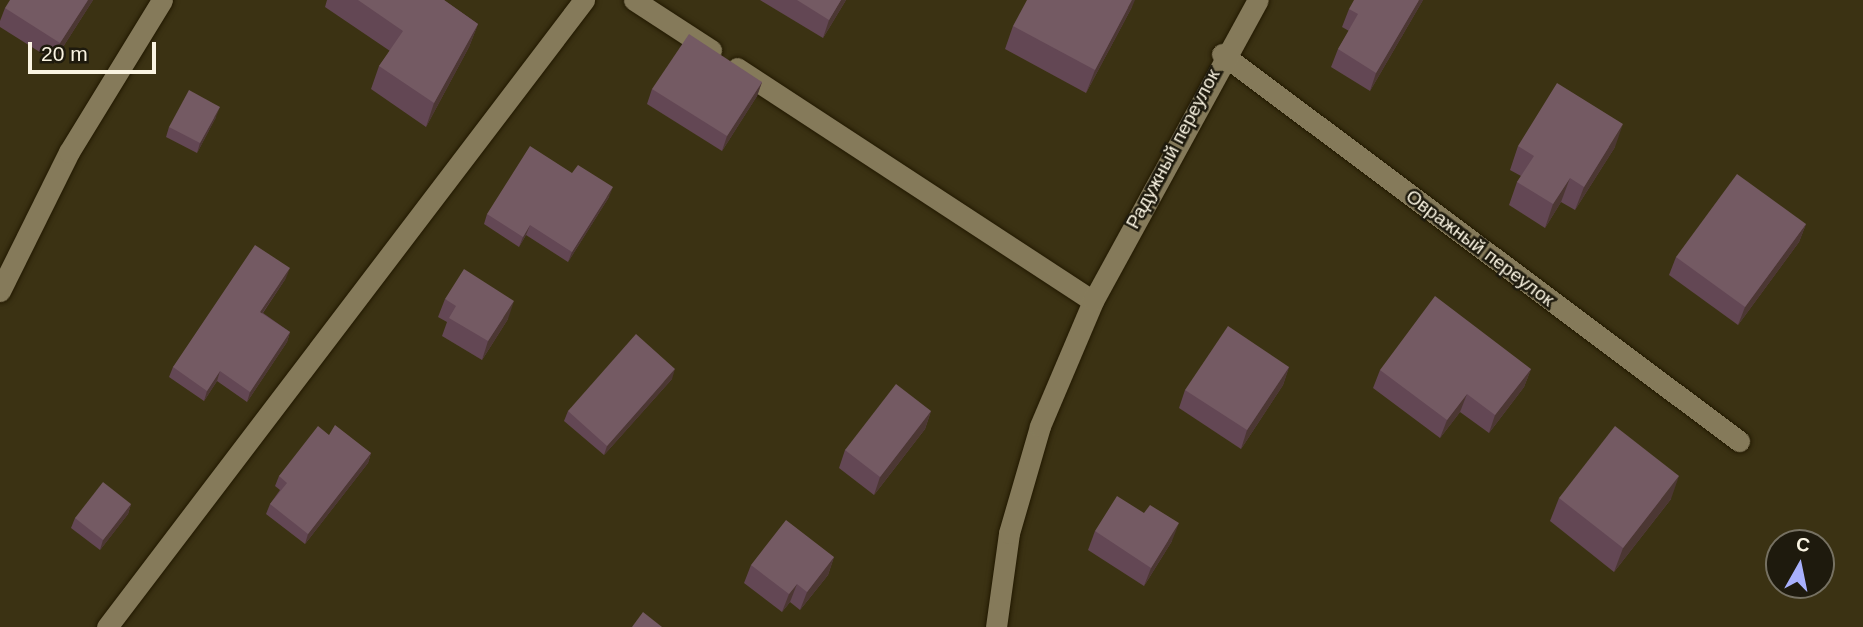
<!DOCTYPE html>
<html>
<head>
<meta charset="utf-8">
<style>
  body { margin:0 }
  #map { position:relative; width:1863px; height:627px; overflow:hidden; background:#3b3213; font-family:Helvetica,sans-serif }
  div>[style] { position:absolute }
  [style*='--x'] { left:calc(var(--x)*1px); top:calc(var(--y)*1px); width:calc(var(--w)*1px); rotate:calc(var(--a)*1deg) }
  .roads { filter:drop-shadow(0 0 2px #221900) drop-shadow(0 0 2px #221900) }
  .minor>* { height:21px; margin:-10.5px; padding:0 10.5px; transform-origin:10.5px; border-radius:10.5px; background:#857a5a }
  .wall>* { inset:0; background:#634754 }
  .shaded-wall>* { inset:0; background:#4c3733 }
  .building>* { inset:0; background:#745a63 }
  span { translate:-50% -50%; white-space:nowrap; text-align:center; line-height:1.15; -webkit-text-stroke:5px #1e1a0d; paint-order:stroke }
  .street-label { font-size:19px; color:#faf4e2 }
  .north { position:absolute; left:1765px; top:529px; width:70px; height:70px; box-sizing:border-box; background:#1e1a0d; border:2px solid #767162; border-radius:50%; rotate:9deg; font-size:19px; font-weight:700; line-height:28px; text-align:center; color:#faf4e2 }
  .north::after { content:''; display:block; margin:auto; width:24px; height:32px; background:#a8b0fc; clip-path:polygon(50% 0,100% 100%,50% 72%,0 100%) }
  .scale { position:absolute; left:28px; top:42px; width:128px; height:32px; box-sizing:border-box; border:4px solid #faf4e2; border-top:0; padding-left:9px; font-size:21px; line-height:24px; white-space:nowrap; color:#faf4e2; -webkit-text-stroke:5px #1e1a0d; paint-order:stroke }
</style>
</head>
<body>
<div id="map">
  <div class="roads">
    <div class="minor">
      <i style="--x:634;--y:0;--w:92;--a:33"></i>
      <i style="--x:1222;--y:54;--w:646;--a:36.82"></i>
      <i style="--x:737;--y:68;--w:425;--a:33.2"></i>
      <i style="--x:0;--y:291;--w:155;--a:-63.6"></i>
      <i style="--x:69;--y:152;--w:178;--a:-58.5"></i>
      <i style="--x:107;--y:627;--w:788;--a:-52.74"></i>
      <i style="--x:996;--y:627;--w:95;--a:-82.1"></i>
      <i style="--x:1009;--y:533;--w:111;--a:-73.8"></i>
      <i style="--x:1040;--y:426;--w:136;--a:-67"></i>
      <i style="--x:1093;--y:301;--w:343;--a:-61.3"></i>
    </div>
  </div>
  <div class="wall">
    <i style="clip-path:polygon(93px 0,54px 61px,0 27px,0 21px,5px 8px)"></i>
    <i style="clip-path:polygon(327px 0,444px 0,478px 24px,469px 47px,426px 127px,371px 89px,379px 66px,390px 51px,325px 7px)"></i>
    <i style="clip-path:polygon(760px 0,846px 0,823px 38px)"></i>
    <i style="clip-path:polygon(1423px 0,1370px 91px,1331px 67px,1338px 49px,1349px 31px,1342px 27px,1349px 9px)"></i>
    <i style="clip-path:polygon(1132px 7px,1086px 93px,1005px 49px,1013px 26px)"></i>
    <i style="clip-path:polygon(762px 82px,757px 96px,722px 151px,647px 104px,652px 89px)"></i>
    <i style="clip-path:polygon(216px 117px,197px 153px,166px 137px,169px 127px)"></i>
    <i style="clip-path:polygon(1518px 146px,1615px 147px,1575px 210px,1561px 202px,1545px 228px,1509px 205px,1517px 182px,1521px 176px,1510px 170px)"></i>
    <i style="clip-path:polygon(609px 197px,568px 262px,526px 235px,519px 247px,484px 224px,487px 214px)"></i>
    <i style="clip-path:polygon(1806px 224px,1799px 242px,1738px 325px,1669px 275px,1676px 257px)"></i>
    <i style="clip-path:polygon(286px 278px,263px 313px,290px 332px,287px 342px,247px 402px,217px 381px,204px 401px,169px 377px,173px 367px)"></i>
    <i style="clip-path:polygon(445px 299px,508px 319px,482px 360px,442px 336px,447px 322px,438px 317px)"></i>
    <i style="clip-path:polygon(1289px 367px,1283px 385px,1241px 449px,1179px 408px,1185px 390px)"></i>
    <i style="clip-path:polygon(1531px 369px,1524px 387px,1489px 433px,1460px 412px,1440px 438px,1373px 388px,1380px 370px)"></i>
    <i style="clip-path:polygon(672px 379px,604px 455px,564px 421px,568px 411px)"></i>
    <i style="clip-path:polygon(931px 411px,925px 429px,874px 495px,839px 468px,845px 450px)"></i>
    <i style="clip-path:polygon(329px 435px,371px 453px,368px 463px,305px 544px,266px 514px,270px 504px,280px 490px,275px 486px,279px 476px)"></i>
    <i style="clip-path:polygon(1559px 498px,1671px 499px,1614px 572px,1550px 521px)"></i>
    <i style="clip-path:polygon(131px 504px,128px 514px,100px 550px,71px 528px,75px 518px)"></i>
    <i style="clip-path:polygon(1095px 531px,1172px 541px,1144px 586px,1088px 550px)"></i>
    <i style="clip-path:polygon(834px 557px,828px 575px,800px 610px,790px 602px,782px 612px,744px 583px,751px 565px)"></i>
  </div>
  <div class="shaded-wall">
    <i style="clip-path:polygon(88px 0,93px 0,54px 61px,60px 43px)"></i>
    <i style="clip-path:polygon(841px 0,846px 0,823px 38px,829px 20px)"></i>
    <i style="clip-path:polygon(1132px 0,1135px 0,1132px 7px,1086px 93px,1095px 70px)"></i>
    <i style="clip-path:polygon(1419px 0,1423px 0,1370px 91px,1376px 73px)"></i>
    <i style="clip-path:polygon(478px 24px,469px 47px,426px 127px,434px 103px)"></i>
    <i style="clip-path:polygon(762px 82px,757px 96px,722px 151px,727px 136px)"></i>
    <i style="clip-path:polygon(220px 107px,216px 117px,197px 153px,200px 143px)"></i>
    <i style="clip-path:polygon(1623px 124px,1615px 147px,1575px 210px,1584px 187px)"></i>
    <i style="clip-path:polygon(1570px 178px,1561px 202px,1545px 228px,1553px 204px)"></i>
    <i style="clip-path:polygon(613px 187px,609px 197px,568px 262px,572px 252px)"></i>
    <i style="clip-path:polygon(1806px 224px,1799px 242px,1738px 325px,1745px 307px)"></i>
    <i style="clip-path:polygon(530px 225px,526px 235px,519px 247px,523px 237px)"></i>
    <i style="clip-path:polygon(290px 268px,286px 278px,257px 321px,260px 312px)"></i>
    <i style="clip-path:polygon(514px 301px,508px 319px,482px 360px,488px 341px)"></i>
    <i style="clip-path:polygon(290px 332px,287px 342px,247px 402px,250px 392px)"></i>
    <i style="clip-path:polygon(1289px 367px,1283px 385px,1241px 449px,1247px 430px)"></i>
    <i style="clip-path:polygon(675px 369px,672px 379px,604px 455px,607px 446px)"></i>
    <i style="clip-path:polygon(1531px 369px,1524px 387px,1489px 433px,1495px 415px)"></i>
    <i style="clip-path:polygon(220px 371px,217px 381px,204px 401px,207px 391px)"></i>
    <i style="clip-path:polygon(1467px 394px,1460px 412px,1440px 438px,1447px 420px)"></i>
    <i style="clip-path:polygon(931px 411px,925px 429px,874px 495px,880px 477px)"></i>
    <i style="clip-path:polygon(371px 453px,368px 463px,305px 544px,308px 534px)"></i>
    <i style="clip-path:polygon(1679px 476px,1671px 499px,1614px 572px,1623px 548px)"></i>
    <i style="clip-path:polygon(131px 504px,128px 514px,100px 550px,103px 540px)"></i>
    <i style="clip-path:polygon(1179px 523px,1172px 541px,1144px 586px,1151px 568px)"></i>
    <i style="clip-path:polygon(834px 557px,828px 575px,800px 610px,807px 592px)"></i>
    <i style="clip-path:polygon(797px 584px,790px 602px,782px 612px,789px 594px)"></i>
  </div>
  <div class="building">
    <i style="clip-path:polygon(10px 0,88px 0,60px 43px,5px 8px)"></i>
    <i style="clip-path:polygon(358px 0,444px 0,478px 24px,434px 103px,379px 66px,403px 31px)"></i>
    <i style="clip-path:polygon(797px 0,841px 0,829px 20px)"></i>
    <i style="clip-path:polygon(1027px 0,1132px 0,1095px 70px,1013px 26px)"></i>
    <i style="clip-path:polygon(1354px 0,1419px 0,1376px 73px,1338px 49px,1358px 14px,1349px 9px)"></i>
    <i style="clip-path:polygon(689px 34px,762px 82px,727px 136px,652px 89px)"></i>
    <i style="clip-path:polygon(1557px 83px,1623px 124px,1584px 187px,1570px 178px,1553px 204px,1517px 182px,1534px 156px,1518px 146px)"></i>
    <i style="clip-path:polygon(189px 90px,220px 107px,200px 143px,169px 127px)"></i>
    <i style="clip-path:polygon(530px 146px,572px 173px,578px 165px,613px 187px,572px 252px,530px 225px,523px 237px,487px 214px)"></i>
    <i style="clip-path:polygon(1737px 174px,1806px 224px,1745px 307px,1676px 257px)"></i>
    <i style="clip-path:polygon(255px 245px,290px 268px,260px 312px,290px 332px,250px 392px,220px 371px,207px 391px,173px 367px)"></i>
    <i style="clip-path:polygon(464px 269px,514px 301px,488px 341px,449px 318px,456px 306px,445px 299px)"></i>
    <i style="clip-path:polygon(1435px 296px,1531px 369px,1495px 415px,1467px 394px,1447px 420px,1380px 370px)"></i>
    <i style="clip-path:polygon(1228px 326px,1289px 367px,1247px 430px,1185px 390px)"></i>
    <i style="clip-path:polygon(636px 334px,675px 369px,607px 446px,568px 411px)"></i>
    <i style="clip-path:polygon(896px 384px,931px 411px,880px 477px,845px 450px)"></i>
    <i style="clip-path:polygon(335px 425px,371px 453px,308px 534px,270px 504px,287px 483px,279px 476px,318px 426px,329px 435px)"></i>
    <i style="clip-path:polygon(1615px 426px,1679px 476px,1623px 548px,1559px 498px)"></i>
    <i style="clip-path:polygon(103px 482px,131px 504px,103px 540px,75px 518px)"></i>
    <i style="clip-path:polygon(1117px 496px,1144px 513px,1150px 505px,1179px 523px,1151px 568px,1095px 531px)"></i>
    <i style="clip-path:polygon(786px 520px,834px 557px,807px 592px,797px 584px,789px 594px,751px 565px)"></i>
    <i style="clip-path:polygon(643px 612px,662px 627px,632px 627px)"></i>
  </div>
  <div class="street-label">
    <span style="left:1173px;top:149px;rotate:-62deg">Радужный переулок</span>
    <span style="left:1480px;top:248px;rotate:37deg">Овражный переулок</span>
  </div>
  <div class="north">С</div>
  <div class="scale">20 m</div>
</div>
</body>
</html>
